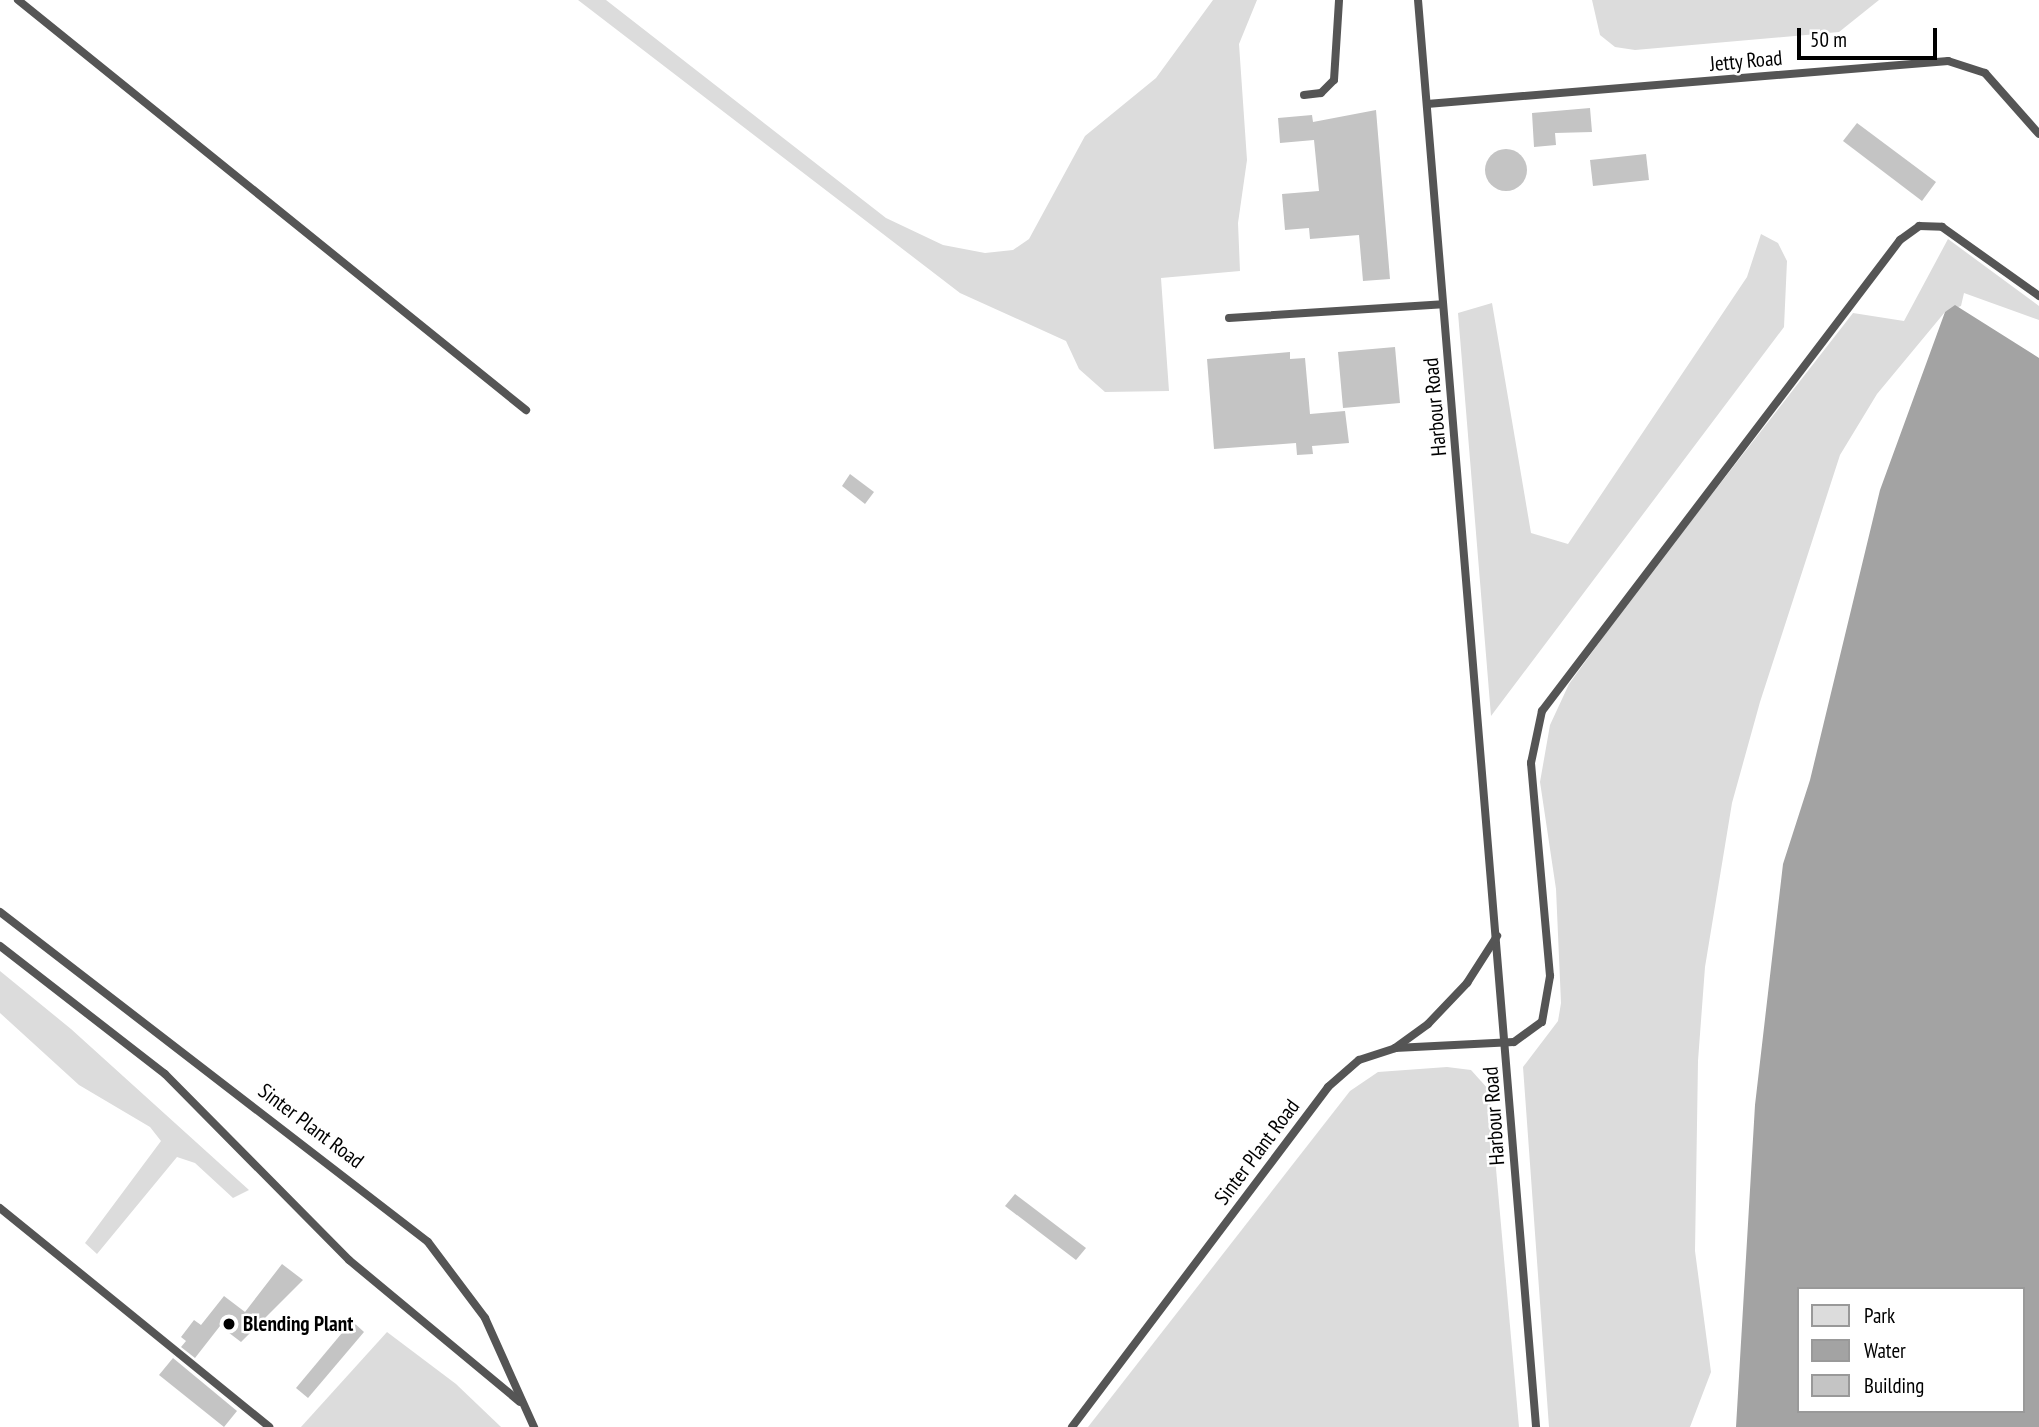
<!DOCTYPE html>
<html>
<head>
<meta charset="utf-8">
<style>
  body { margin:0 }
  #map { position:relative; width:2039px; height:1427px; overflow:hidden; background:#fff; font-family:"PT Sans Narrow",sans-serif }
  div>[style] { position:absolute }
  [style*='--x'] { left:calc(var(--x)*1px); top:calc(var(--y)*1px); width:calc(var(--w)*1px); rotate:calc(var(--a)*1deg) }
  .green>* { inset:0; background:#dcdcdc }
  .water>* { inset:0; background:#a3a3a3 }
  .building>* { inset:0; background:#c4c4c4 }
  .round { border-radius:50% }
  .lane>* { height:8px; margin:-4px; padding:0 4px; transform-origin:4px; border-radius:4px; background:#555 }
  .dots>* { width:19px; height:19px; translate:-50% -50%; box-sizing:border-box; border:4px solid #fff; border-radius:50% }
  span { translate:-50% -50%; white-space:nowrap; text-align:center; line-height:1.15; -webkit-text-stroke:5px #fff; paint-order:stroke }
  .street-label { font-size:21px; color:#000 }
  .poi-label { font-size:21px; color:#000; font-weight:700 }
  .left { translate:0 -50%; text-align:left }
  .legend { position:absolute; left:1797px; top:1287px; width:228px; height:126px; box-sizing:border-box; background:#fff; border:2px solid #999; margin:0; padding:9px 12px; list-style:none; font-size:21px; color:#000 }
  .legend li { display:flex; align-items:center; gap:14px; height:35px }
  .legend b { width:35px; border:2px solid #999 }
  .scale { position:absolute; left:1797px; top:28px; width:140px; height:32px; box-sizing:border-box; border:4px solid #000; border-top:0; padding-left:9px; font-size:21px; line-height:24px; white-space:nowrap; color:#000; -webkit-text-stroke:5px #fff; paint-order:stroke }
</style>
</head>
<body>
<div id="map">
  <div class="green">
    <i style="clip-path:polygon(578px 0,606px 0,886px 218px,943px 245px,985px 253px,1013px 250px,1029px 239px,1085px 136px,1156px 78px,1213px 0,1257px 0,1239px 44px,1247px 160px,1238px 223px,1240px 271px,1161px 278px,1169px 391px,1105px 392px,1079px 369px,1066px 341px,960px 293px)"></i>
    <i style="clip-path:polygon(1592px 0,1879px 0,1839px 32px,1635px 50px,1615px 47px,1600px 35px)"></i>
    <i style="clip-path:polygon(1761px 234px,1778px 243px,1787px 261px,1784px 327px,1491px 716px,1458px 313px,1492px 303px,1531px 533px,1568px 544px,1747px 277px)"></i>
    <i style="clip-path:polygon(1948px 239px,2039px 306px,2039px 320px,1964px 293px,1961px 306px,1945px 312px,1877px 394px,1840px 455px,1760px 702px,1732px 803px,1705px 967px,1698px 1061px,1695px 1251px,1711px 1372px,1690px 1427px,1549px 1427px,1523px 1067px,1558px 1021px,1561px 1003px,1556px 889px,1540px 782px,1550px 725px,1569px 684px,1638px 589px,1853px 313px,1904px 321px)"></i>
    <i style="clip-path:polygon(0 971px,71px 1029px,249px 1190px,233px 1198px,195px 1163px,177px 1157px,97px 1254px,85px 1243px,161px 1141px,150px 1127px,79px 1085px,0 1013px)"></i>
    <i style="clip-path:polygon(1447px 1067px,1471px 1070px,1489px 1090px,1519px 1427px,1088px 1427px,1350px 1091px,1378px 1072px)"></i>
    <i style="clip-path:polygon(387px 1332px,456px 1384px,501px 1427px,301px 1427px)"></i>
  </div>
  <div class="water">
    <i style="clip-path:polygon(evenodd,1955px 305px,2039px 358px,2039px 1427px,1736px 1427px,1755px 1105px,1783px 864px,1810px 780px,1880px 490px,1945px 312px,1955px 305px,1799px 1289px,2023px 1289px,2023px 1411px,1799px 1411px,1799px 1289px)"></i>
  </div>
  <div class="building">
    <i style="clip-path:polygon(1590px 108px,1592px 132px,1555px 133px,1556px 145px,1534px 147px,1532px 113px)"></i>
    <i style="clip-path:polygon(1376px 110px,1390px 279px,1363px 281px,1359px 235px,1310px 239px,1309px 228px,1285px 230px,1282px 194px,1319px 191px,1314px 140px,1280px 143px,1278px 118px,1312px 115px,1313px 122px)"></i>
    <i style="clip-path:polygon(1857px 123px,1936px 182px,1922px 201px,1843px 141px)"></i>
    <i class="round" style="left:1485px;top:149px;width:42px;height:42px"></i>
    <i style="clip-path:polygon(1646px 154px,1649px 180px,1593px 186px,1590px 160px)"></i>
    <i style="clip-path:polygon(1395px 347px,1400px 403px,1343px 408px,1338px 352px)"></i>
    <i style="clip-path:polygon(1290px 352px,1290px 359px,1305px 358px,1310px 414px,1345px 411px,1349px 443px,1312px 446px,1313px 454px,1297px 455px,1296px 443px,1214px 449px,1207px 359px)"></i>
    <i style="clip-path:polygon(850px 474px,874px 492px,865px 504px,842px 486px)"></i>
    <i style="clip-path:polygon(1015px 1194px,1086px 1248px,1076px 1260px,1005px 1206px)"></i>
    <i style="clip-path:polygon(282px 1264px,303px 1280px,241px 1342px,220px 1326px,195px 1358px,181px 1347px,186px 1341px,181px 1337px,194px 1320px,201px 1325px,224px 1296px,245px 1312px)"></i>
    <i style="clip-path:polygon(352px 1321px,364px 1332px,308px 1398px,296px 1388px)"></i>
    <i style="clip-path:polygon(173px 1358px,237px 1411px,224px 1427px,159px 1375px)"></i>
  </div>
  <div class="lane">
    <i style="--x:18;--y:0;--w:653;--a:38.91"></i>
    <i style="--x:1418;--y:0;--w:1432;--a:85.27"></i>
    <i style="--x:1304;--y:95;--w:17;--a:-7"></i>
    <i style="--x:1321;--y:93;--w:18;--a:-45"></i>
    <i style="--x:1334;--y:80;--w:80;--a:-86.4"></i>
    <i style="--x:1427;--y:104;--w:523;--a:-4.72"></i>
    <i style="--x:1948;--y:61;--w:39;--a:18"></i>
    <i style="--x:1985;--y:73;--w:81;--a:48.5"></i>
    <i style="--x:1229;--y:318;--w:214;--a:-3.7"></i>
    <i style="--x:0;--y:912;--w:540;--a:37.63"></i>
    <i style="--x:428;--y:1242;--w:95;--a:53.1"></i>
    <i style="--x:485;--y:1318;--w:120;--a:65.8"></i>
    <i style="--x:0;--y:946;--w:209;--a:37.8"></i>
    <i style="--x:165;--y:1074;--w:262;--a:45.3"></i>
    <i style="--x:349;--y:1260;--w:222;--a:39.7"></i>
    <i style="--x:1395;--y:1048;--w:119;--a:-2.9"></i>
    <i style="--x:1514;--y:1042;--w:34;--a:-36"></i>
    <i style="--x:1542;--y:1022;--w:47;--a:-80.1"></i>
    <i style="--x:1550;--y:976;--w:214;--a:-95.1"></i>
    <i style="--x:1531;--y:763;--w:53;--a:-78.1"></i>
    <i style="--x:1542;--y:711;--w:592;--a:-52.76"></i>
    <i style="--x:1900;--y:240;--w:24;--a:-36"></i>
    <i style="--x:1919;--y:226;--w:23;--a:2"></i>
    <i style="--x:1942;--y:227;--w:119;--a:35.4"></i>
    <i style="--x:0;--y:1208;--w:347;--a:39.1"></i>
    <i style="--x:1072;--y:1427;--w:426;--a:-53"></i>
    <i style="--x:1328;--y:1087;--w:41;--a:-41.1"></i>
    <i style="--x:1359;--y:1060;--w:38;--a:-18"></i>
    <i style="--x:1395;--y:1048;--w:41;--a:-36"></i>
    <i style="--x:1428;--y:1024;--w:57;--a:-46.4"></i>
    <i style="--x:1467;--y:983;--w:56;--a:-57.4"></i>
  </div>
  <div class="dots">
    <i style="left:229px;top:1324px;background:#000"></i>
  </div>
  <div class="street-label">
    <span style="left:1746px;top:61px;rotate:-5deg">Jetty Road</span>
    <span style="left:1435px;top:407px;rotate:-95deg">Harbour Road</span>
    <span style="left:1494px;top:1116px;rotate:-94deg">Harbour Road</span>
    <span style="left:311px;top:1126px;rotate:37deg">Sinter Plant Road</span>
    <span style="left:1257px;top:1152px;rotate:-53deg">Sinter Plant Road</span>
  </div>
  <div class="poi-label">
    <span class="left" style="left:243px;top:1324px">Blending Plant</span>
  </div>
  <ul class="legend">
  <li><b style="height:19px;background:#dcdcdc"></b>Park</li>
  <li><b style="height:19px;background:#a3a3a3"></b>Water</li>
  <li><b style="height:19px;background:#c4c4c4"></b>Building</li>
  </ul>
  <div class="scale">50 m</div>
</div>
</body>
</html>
